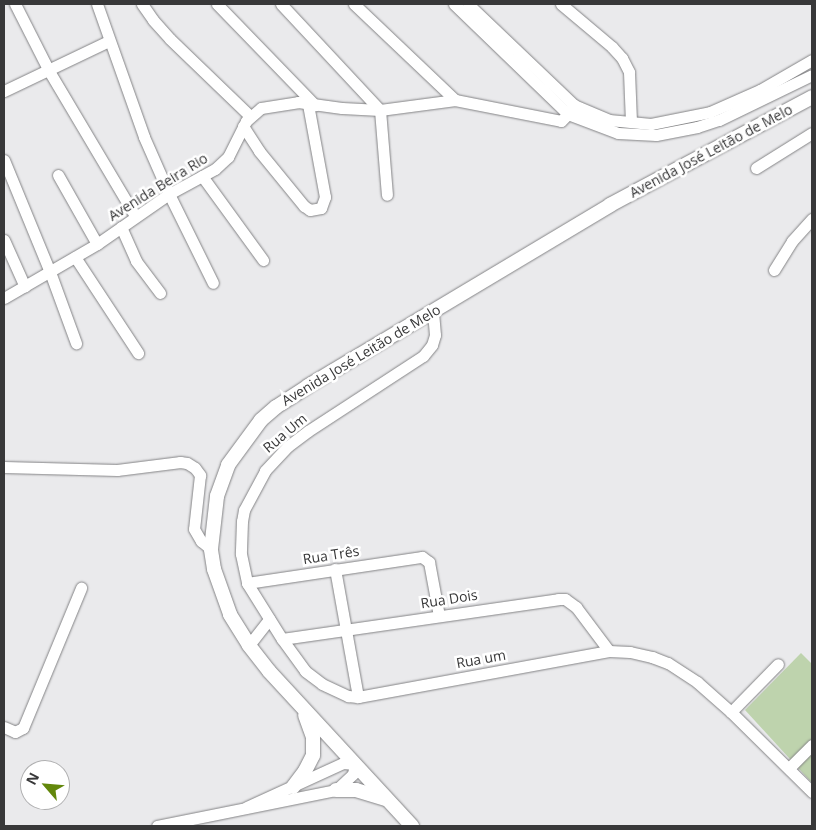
<!DOCTYPE html>
<html>
<head>
<meta charset="utf-8">
<style>
  body { margin:0 }
  #map { position:relative; width:816px; height:830px; overflow:hidden; background:#eaeaec; font-family:"Open Sans",sans-serif }
  div>[style] { position:absolute }
  [style*='--x'] { left:calc(var(--x)*1px); top:calc(var(--y)*1px); width:calc(var(--w)*1px); rotate:calc(var(--a)*1deg) }
  .green>* { inset:0; background:#bed3ad }
  .roads { filter:drop-shadow(0 0 1px #838385) drop-shadow(0 0 1px #838385) }
  .minor>* { height:11px; margin:-5.5px; padding:0 5.5px; transform-origin:5.5px; border-radius:5.5px; background:#fff }
  .major>* { height:14px; margin:-7px; padding:0 7px; transform-origin:7px; border-radius:7px; background:#fff }
  span { translate:-50% -50%; white-space:nowrap; text-align:center; line-height:1.15; -webkit-text-stroke:5px #fff; paint-order:stroke }
  .street-label { font-size:14px; color:#383839 }
  .frame { position:absolute; inset:0; border:5px solid #383839; pointer-events:none }
  .north { position:absolute; left:20px; top:760px; width:50px; height:50px; box-sizing:border-box; background:#fff; border:1px solid #afafb0; border-radius:50%; rotate:297deg; font-size:14px; font-weight:700; line-height:20px; text-align:center; color:#383839 }
  .north::after { content:''; display:block; margin:auto; width:18px; height:22px; background:#62870b; clip-path:polygon(50% 0,100% 100%,50% 72%,0 100%) }
</style>
</head>
<body>
<div id="map">
  <div class="green">
    <i style="clip-path:polygon(801px 653px,812px 664px,812px 783px,745px 710px)"></i>
  </div>
  <div class="roads">
    <div class="minor">
      <i style="--x:15;--y:4;--w:75;--a:63.1"></i>
      <i style="--x:49;--y:71;--w:169;--a:59.3"></i>
      <i style="--x:97;--y:4;--w:141;--a:70.5"></i>
      <i style="--x:144;--y:137;--w:62;--a:66.3"></i>
      <i style="--x:169;--y:194;--w:99;--a:63.7"></i>
      <i style="--x:142;--y:4;--w:19;--a:55"></i>
      <i style="--x:153;--y:20;--w:25;--a:48"></i>
      <i style="--x:170;--y:39;--w:111;--a:43.9"></i>
      <i style="--x:217;--y:4;--w:141;--a:45.9"></i>
      <i style="--x:281;--y:4;--w:145;--a:47"></i>
      <i style="--x:380;--y:110;--w:85;--a:85.3"></i>
      <i style="--x:354;--y:4;--w:139;--a:43.5"></i>
      <i style="--x:454;--y:4;--w:158;--a:44"></i>
      <i style="--x:568;--y:114;--w:53;--a:20.8"></i>
      <i style="--x:618;--y:133;--w:38;--a:3"></i>
      <i style="--x:656;--y:135;--w:42;--a:-11"></i>
      <i style="--x:697;--y:127;--w:23;--a:-18"></i>
      <i style="--x:719;--y:120;--w:103;--a:-25.8"></i>
      <i style="--x:468;--y:4;--w:146;--a:43.6"></i>
      <i style="--x:574;--y:105;--w:38;--a:23"></i>
      <i style="--x:609;--y:120;--w:42;--a:5.4"></i>
      <i style="--x:651;--y:124;--w:60;--a:-11.5"></i>
      <i style="--x:710;--y:112;--w:55;--a:-23.7"></i>
      <i style="--x:760;--y:90;--w:60;--a:-30"></i>
      <i style="--x:561;--y:4;--w:67;--a:40.1"></i>
      <i style="--x:612;--y:47;--w:15;--a:48"></i>
      <i style="--x:622;--y:58;--w:16;--a:63"></i>
      <i style="--x:629;--y:72;--w:49;--a:87.7"></i>
      <i style="--x:4;--y:91;--w:116;--a:-25.5"></i>
      <i style="--x:243;--y:126;--w:30;--a:57"></i>
      <i style="--x:259;--y:151;--w:71;--a:50.7"></i>
      <i style="--x:304;--y:206;--w:7;--a:34"></i>
      <i style="--x:310;--y:210;--w:11;--a:-10"></i>
      <i style="--x:321;--y:208;--w:12;--a:-70"></i>
      <i style="--x:325;--y:197;--w:95;--a:-100.4"></i>
      <i style="--x:4;--y:160;--w:121;--a:67.7"></i>
      <i style="--x:50;--y:272;--w:76;--a:69.9"></i>
      <i style="--x:756;--y:168;--w:66;--a:-32"></i>
      <i style="--x:58;--y:175;--w:79;--a:60.5"></i>
      <i style="--x:202;--y:176;--w:104;--a:54"></i>
      <i style="--x:121;--y:227;--w:37;--a:66"></i>
      <i style="--x:136;--y:261;--w:40;--a:53"></i>
      <i style="--x:4;--y:240;--w:51;--a:65.9"></i>
      <i style="--x:75;--y:257;--w:115;--a:56.7"></i>
      <i style="--x:774;--y:270;--w:34;--a:-58"></i>
      <i style="--x:792;--y:241;--w:30;--a:-48"></i>
      <i style="--x:4;--y:298;--w:108;--a:-30.1"></i>
      <i style="--x:97;--y:244;--w:88;--a:-34.8"></i>
      <i style="--x:169;--y:194;--w:52;--a:-28.5"></i>
      <i style="--x:215;--y:169;--w:18;--a:-43"></i>
      <i style="--x:228;--y:157;--w:40;--a:-63.4"></i>
      <i style="--x:246;--y:121;--w:20;--a:-41"></i>
      <i style="--x:261;--y:108;--w:37;--a:-9"></i>
      <i style="--x:298;--y:102;--w:44;--a:7.8"></i>
      <i style="--x:342;--y:108;--w:38;--a:3"></i>
      <i style="--x:380;--y:110;--w:76;--a:-7.6"></i>
      <i style="--x:455;--y:100;--w:108;--a:11.2"></i>
      <i style="--x:561;--y:121;--w:10;--a:-45"></i>
      <i style="--x:568;--y:114;--w:11;--a:-56"></i>
      <i style="--x:433;--y:312;--w:23;--a:85"></i>
      <i style="--x:435;--y:335;--w:10;--a:107"></i>
      <i style="--x:432;--y:345;--w:14;--a:129"></i>
      <i style="--x:423;--y:356;--w:137;--a:146.9"></i>
      <i style="--x:308;--y:431;--w:25;--a:143"></i>
      <i style="--x:288;--y:446;--w:34;--a:133"></i>
      <i style="--x:265;--y:471;--w:44;--a:118.3"></i>
      <i style="--x:244;--y:510;--w:11;--a:100"></i>
      <i style="--x:242;--y:521;--w:33;--a:92"></i>
      <i style="--x:241;--y:554;--w:30;--a:78"></i>
      <i style="--x:247;--y:583;--w:66;--a:58"></i>
      <i style="--x:282;--y:639;--w:39;--a:54"></i>
      <i style="--x:305;--y:671;--w:21;--a:37"></i>
      <i style="--x:322;--y:684;--w:29;--a:25"></i>
      <i style="--x:348;--y:696;--w:10;--a:6"></i>
      <i style="--x:358;--y:697;--w:255;--a:-10.4"></i>
      <i style="--x:4;--y:467;--w:113;--a:1.5"></i>
      <i style="--x:117;--y:470;--w:64;--a:-7.2"></i>
      <i style="--x:180;--y:462;--w:7;--a:8"></i>
      <i style="--x:187;--y:463;--w:9;--a:32"></i>
      <i style="--x:195;--y:468;--w:9;--a:54"></i>
      <i style="--x:200;--y:475;--w:54;--a:96.3"></i>
      <i style="--x:194;--y:529;--w:14;--a:60"></i>
      <i style="--x:201;--y:541;--w:13;--a:39"></i>
      <i style="--x:335;--y:569;--w:130;--a:79.8"></i>
      <i style="--x:247;--y:583;--w:177;--a:-8.5"></i>
      <i style="--x:422;--y:557;--w:9;--a:36"></i>
      <i style="--x:429;--y:562;--w:55;--a:79.5"></i>
      <i style="--x:282;--y:639;--w:279;--a:-8.2"></i>
      <i style="--x:558;--y:599;--w:7;--a:0"></i>
      <i style="--x:565;--y:599;--w:14;--a:36"></i>
      <i style="--x:576;--y:607;--w:55;--a:53.1"></i>
      <i style="--x:609;--y:651;--w:21;--a:3"></i>
      <i style="--x:630;--y:652;--w:23;--a:13"></i>
      <i style="--x:652;--y:657;--w:17;--a:21"></i>
      <i style="--x:668;--y:663;--w:35;--a:33"></i>
      <i style="--x:697;--y:682;--w:45;--a:41.4"></i>
      <i style="--x:731;--y:712;--w:114;--a:44.6"></i>
      <i style="--x:249;--y:645;--w:33;--a:-52"></i>
      <i style="--x:731;--y:712;--w:67;--a:-45.6"></i>
      <i style="--x:4;--y:727;--w:12;--a:24"></i>
      <i style="--x:15;--y:732;--w:9;--a:-27"></i>
      <i style="--x:23;--y:728;--w:152;--a:-67.5"></i>
      <i style="--x:789;--y:768;--w:33;--a:-45"></i>
      <i style="--x:157;--y:826;--w:183;--a:-11.4"></i>
      <i style="--x:336;--y:790;--w:23;--a:-43"></i>
      <i style="--x:353;--y:774;--w:10;--a:-79"></i>
      <i style="--x:355;--y:764;--w:12;--a:-175"></i>
      <i style="--x:343;--y:763;--w:106;--a:155.4"></i>
    </div>
    <div class="major">
      <i style="--x:293;--y:787;--w:20;--a:-53"></i>
      <i style="--x:305;--y:771;--w:18;--a:-63"></i>
      <i style="--x:313;--y:755;--w:18;--a:-90"></i>
      <i style="--x:313;--y:737;--w:23;--a:-110"></i>
      <i style="--x:336;--y:790;--w:20;--a:0"></i>
      <i style="--x:356;--y:790;--w:31;--a:17"></i>
      <i style="--x:412;--y:826;--w:211;--a:-132.7"></i>
      <i style="--x:269;--y:671;--w:33;--a:-128"></i>
      <i style="--x:249;--y:645;--w:36;--a:-122"></i>
      <i style="--x:230;--y:614;--w:48;--a:-109.6"></i>
      <i style="--x:214;--y:569;--w:20;--a:-99"></i>
      <i style="--x:211;--y:549;--w:53;--a:-83.5"></i>
      <i style="--x:217;--y:496;--w:33;--a:-70"></i>
      <i style="--x:228;--y:465;--w:56;--a:-53.7"></i>
      <i style="--x:261;--y:420;--w:20;--a:-41"></i>
      <i style="--x:276;--y:407;--w:38;--a:-33"></i>
      <i style="--x:308;--y:386;--w:352;--a:-30.9"></i>
      <i style="--x:610;--y:205;--w:229;--a:-28.1"></i>
    </div>
  </div>
  <div class="street-label">
    <span style="left:711px;top:151px;rotate:-28deg">Avenida José Leitão de Melo</span>
    <span style="left:158px;top:187px;rotate:-32deg">Avenida Beira Rio</span>
    <span style="left:361px;top:355px;rotate:-31deg">Avenida José Leitão de Melo</span>
    <span style="left:285px;top:433px;rotate:-40deg">Rua Um</span>
    <span style="left:331px;top:555px;rotate:-9deg">Rua Três</span>
    <span style="left:449px;top:599px;rotate:-9deg">Rua Dois</span>
    <span style="left:481px;top:659px;rotate:-10deg">Rua um</span>
  </div>
  <div class="frame"></div>
  <div class="north">N</div>
</div>
</body>
</html>
